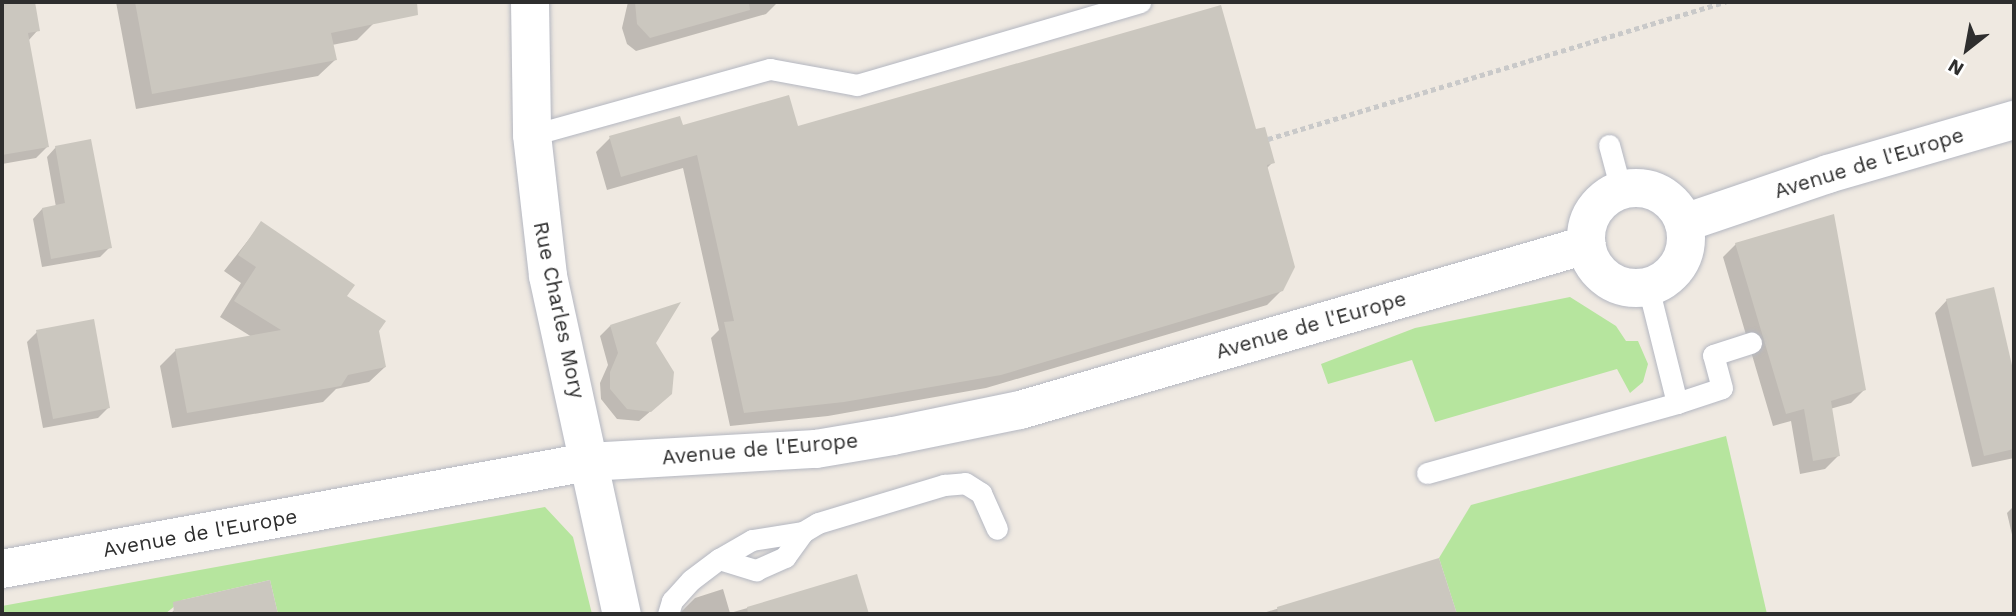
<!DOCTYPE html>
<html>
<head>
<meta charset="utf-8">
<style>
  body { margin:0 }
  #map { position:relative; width:2016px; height:616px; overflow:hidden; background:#efe9e1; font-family:"Work Sans",sans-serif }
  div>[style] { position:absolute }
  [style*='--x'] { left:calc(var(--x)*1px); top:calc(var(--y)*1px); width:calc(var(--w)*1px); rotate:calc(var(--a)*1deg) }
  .green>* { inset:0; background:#b6e59e }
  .shadow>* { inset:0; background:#0003 }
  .building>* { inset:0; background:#cbc7bf }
  .path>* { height:4.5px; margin-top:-2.25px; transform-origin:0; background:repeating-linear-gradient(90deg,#c9c9c9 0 5px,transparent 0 8.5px) }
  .roads { filter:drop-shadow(0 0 2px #b4b7c1) drop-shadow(0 0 2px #b4b7c1) }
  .service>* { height:21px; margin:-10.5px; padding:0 10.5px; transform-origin:10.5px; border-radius:10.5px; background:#fff }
  .minor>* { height:38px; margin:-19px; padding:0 19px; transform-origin:19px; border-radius:19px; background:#fff }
  .secondary>* { height:38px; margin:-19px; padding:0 19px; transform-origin:19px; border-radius:19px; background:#fff }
  .secondary>.ring { margin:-19px; padding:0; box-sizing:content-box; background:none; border:38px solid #fff; border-radius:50% }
  span { translate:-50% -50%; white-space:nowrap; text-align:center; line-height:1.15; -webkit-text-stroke:7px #fff; paint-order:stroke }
  .street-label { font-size:21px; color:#2e2e2e }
  .frame { position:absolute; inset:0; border:4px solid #2e2e2e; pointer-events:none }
  .north { position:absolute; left:1932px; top:14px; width:70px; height:70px; -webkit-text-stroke:5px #fff; paint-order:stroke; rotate:211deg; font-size:19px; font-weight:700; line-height:28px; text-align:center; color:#2e2e2e }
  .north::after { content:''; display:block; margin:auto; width:24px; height:32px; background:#2e2e2e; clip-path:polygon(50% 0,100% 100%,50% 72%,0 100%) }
</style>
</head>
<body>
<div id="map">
  <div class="green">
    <i style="clip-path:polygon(1570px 297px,1616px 326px,1626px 341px,1638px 341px,1648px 364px,1643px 382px,1630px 393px,1617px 369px,1435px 422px,1412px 360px,1328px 384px,1321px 364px,1415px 328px)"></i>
    <i style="clip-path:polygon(1726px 436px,1767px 614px,1457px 614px,1439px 558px,1471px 505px)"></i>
    <i style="clip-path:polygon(545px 507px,573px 537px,592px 614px,278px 614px,270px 580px,182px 600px,165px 614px,2px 614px,2px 606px)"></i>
  </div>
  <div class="shadow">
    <i style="clip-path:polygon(2px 2px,33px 2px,38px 30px,28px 41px,47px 147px,36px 158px,2px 164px)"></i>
    <i style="clip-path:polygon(116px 2px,370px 2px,374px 23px,357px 40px,332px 45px,335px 60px,318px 76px,136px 109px)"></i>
    <i style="clip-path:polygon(628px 2px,778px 2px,766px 14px,636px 51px,627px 44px,622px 28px)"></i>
    <i style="clip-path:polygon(682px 127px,1255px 131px,1273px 162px,1266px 169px,1282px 290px,1267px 305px,986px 388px,828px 416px,730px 426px,711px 338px,719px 330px,683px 168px,607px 190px,596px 152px,610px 138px)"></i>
    <i style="clip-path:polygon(56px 147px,110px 247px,100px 257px,42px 267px,33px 219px,42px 209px,56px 207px,47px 157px)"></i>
    <i style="clip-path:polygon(261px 224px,377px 331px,385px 367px,369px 382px,336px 389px,323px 402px,172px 428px,160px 366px,176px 350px,252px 337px,220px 317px,241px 283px,224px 271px)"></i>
    <i style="clip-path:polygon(1736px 244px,1864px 390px,1851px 403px,1830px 409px,1838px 456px,1825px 469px,1800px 474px,1791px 421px,1773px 426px,1723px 257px)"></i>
    <i style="clip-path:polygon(1992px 289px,2014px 381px,2014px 458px,1972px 467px,1935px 313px,1947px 300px)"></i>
    <i style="clip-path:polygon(610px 326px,654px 343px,659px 404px,639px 421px,617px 419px,601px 399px,600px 383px,608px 365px,600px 336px)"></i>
    <i style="clip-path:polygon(37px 332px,109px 407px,98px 418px,43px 428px,27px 342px)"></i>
    <i style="clip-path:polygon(2014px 506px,2014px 538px,2013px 539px,2007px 513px)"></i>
    <i style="clip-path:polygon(1438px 560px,1455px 614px,1260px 614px)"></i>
    <i style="clip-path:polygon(856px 577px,867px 614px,679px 614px,695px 598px,723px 589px,730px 613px)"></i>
    <i style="clip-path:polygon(269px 582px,276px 614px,170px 614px,183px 602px)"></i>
  </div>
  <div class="building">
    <i style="clip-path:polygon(2px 2px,35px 2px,40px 31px,28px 33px,49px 147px,2px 155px)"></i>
    <i style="clip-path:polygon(135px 2px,417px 2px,418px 15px,331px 33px,337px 60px,152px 94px)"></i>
    <i style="clip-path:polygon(635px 2px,749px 2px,750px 10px,650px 38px,637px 24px)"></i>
    <i style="clip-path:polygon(1221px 5px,1256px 129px,1265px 127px,1275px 163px,1267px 165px,1295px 267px,1283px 291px,1001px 375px,844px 402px,744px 413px,724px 322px,734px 321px,697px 155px,621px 177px,609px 136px,680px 116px,683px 125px,789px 95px,798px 126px)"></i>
    <i style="clip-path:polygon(91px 139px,112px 248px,51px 259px,42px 208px,65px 203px,55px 146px)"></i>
    <i style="clip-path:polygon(1834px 214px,1866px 390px,1831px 401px,1840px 456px,1813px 461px,1804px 409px,1786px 414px,1735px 243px)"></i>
    <i style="clip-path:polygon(261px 221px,355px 285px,347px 296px,386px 321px,379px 331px,386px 367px,348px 375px,341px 386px,187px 413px,175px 349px,281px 330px,234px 301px,256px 267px,238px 255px)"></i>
    <i style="clip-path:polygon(1994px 287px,2014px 374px,2014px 449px,1984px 456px,1946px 299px)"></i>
    <i style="clip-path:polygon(681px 302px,656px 343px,674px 372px,672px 394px,651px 412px,627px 409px,610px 389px,610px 372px,618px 353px,610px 325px)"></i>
    <i style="clip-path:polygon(94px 319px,110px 408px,53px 419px,36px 330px)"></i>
    <i style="clip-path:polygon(1439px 558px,1457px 614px,1278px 614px,1277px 607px)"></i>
    <i style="clip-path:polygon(857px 574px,869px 614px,748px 614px,747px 607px)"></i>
    <i style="clip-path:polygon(270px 580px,278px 614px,174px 614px,173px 602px)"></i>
  </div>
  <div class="path">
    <i style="--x:1268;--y:139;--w:478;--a:-16.7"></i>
  </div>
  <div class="roads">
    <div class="service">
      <i style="--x:532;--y:135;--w:247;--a:-15.5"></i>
      <i style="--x:770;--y:69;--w:88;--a:10.4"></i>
      <i style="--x:857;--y:85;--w:295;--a:-16.3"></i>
      <i style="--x:1609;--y:145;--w:47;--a:75.1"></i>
      <i style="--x:1677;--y:403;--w:47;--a:-18.4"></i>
      <i style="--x:1722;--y:388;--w:34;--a:-105"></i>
      <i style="--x:1713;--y:355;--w:40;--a:-18"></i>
      <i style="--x:1427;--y:473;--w:260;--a:-15.6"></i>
      <i style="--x:1677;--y:403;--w:120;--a:-104"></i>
      <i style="--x:719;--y:559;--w:39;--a:17"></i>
      <i style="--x:756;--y:570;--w:32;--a:-24"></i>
      <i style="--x:785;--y:557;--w:31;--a:-54"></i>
      <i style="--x:803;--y:532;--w:17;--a:-31"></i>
      <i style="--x:818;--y:523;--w:132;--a:-16.8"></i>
      <i style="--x:944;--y:485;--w:21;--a:-5"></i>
      <i style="--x:965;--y:483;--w:19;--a:32"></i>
      <i style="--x:981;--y:493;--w:39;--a:66"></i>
      <i style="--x:668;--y:614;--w:14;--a:-73"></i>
      <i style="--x:672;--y:601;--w:28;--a:-48"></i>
      <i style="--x:691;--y:580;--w:35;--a:-37"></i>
      <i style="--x:719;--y:559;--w:38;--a:-30"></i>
      <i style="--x:752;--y:540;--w:52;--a:-8.9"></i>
    </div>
    <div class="minor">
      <i style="--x:530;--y:2;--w:133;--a:89.1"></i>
      <i style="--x:532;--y:135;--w:142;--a:83.5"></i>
      <i style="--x:548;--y:276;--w:346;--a:77.7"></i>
    </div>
    <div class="secondary">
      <i class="ring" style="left:1586px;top:188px;width:62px;height:62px"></i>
      <i style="--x:1684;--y:223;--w:152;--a:-18.8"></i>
      <i style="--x:1828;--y:174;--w:194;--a:-16.2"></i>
      <i style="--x:2;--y:569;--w:596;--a:-10.35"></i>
      <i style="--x:588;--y:462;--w:228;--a:-3.3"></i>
      <i style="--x:816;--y:449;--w:78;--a:-9.6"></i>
      <i style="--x:893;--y:436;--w:130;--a:-11.6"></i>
      <i style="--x:1020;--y:410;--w:590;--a:-16.25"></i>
    </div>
  </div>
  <div class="street-label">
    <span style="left:1869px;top:163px;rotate:-17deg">Avenue de l'Europe</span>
    <span style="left:559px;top:310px;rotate:78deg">Rue Charles Mory</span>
    <span style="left:1311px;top:325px;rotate:-16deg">Avenue de l'Europe</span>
    <span style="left:760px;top:449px;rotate:-5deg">Avenue de l'Europe</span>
    <span style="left:200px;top:533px;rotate:-10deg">Avenue de l'Europe</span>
  </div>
  <div class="frame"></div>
  <div class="north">N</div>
</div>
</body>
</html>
